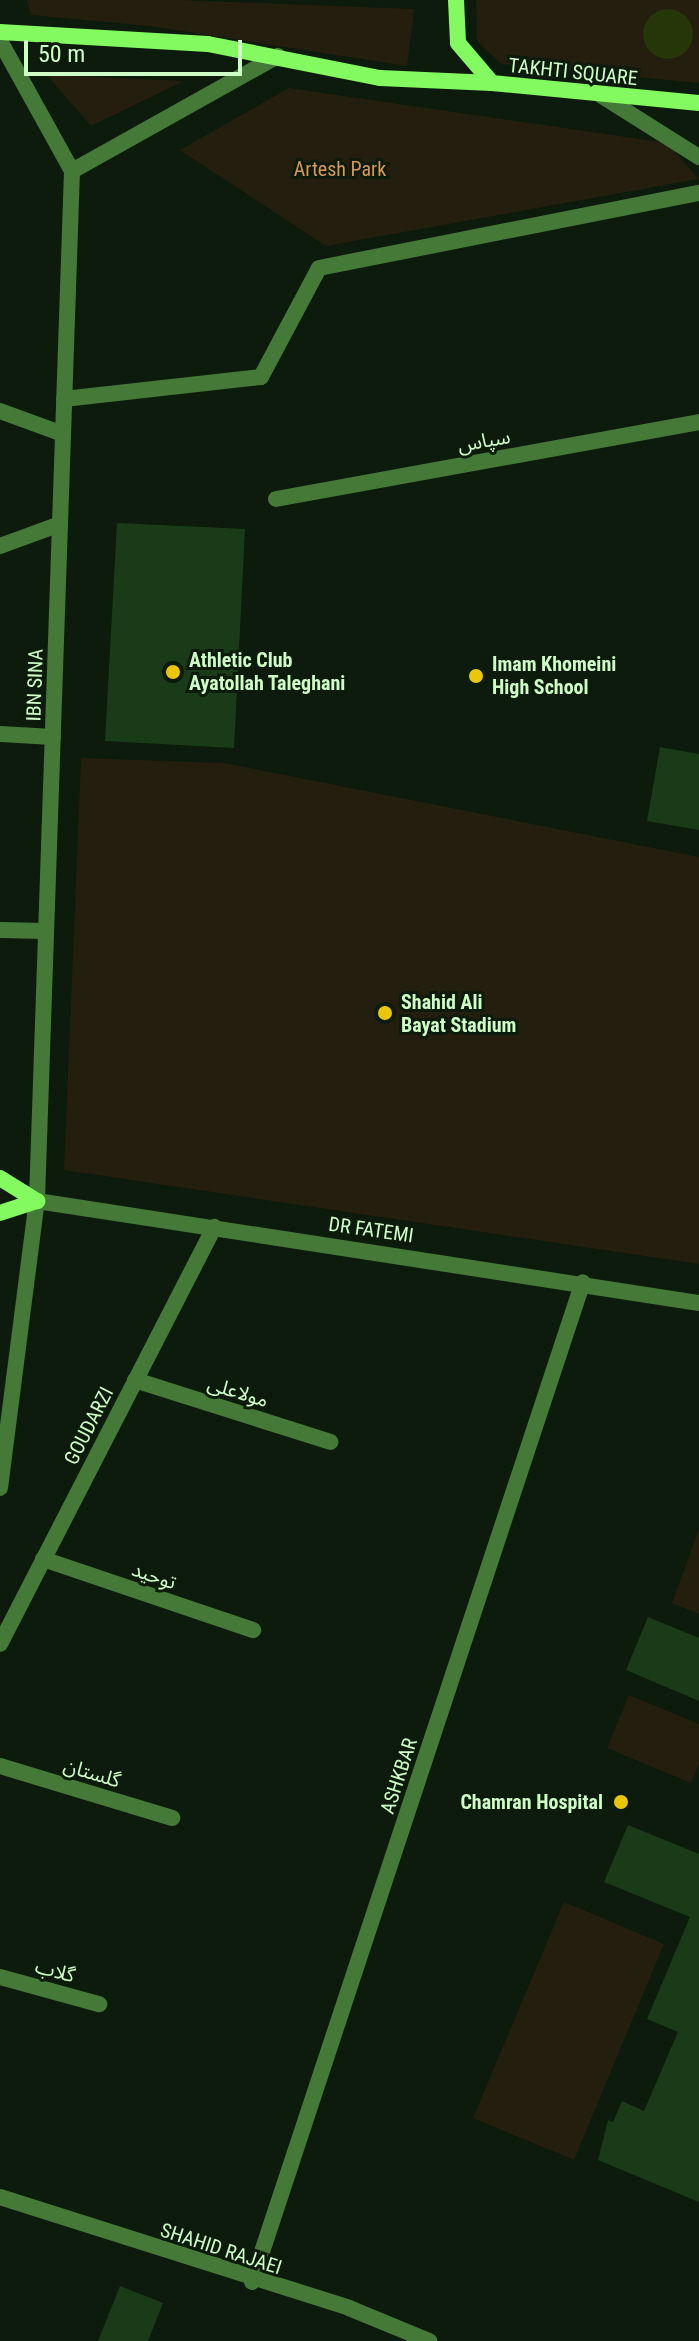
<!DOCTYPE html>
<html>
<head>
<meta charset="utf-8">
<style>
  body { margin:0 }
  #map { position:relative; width:699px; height:2341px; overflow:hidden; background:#0c1b0b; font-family:"Roboto Condensed","Noto Sans Arabic",sans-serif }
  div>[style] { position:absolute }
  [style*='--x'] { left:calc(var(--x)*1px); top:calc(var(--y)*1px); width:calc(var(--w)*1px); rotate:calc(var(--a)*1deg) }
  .green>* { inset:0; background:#241e0e }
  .water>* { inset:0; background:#253609 }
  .round { border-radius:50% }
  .building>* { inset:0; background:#1a3b18 }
  .service>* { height:16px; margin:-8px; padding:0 8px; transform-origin:8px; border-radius:8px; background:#457937 }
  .minor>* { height:16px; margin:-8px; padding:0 8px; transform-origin:8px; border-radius:8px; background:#457937 }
  .tertiary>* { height:16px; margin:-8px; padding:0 8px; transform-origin:8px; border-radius:8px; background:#457937 }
  .secondary>* { height:16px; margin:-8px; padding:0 8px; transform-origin:8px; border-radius:8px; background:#83fb60 }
  .dots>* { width:22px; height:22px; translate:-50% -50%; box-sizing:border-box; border:4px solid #0c1b0b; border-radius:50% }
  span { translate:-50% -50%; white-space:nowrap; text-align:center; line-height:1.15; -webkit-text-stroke:6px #0c1b0b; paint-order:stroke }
  .street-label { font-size:20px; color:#cefec6 }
  .park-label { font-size:20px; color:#da9856 }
  .poi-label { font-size:20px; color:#cefec6; font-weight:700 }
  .left { translate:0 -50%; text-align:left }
  .right { translate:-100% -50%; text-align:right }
  .scale { position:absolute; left:24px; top:40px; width:218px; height:36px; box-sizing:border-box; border:4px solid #cefec6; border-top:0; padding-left:10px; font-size:24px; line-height:28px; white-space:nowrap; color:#cefec6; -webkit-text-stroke:6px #0c1b0b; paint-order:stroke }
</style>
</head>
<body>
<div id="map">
  <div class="green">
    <i style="clip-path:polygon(27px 0,181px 0,414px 9px,407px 66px,150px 26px,31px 15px)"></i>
    <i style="clip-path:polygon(476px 0,699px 0,699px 83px,501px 64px,477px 41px)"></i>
    <i style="clip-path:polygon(47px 75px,184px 81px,91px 126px)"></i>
    <i style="clip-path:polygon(289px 88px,667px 143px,699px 179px,326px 246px,180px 150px)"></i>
    <i style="clip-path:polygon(81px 758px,224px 763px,699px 857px,699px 1264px,64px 1170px)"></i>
    <i style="clip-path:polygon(699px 1529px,699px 1614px,672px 1603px)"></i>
    <i style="clip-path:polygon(629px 1695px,699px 1724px,699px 1764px,691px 1783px,607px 1748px)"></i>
    <i style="clip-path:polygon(564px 1902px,664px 1944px,574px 2160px,473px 2118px)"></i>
  </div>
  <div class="water">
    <i class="round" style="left:643px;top:9px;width:50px;height:50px"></i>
  </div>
  <div class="building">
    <i style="clip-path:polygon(117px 523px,245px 529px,234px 748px,105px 741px)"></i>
    <i style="clip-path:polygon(660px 747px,699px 754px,699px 830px,647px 821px)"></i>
    <i style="clip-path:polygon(648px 1617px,699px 1638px,699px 1701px,626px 1670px)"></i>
    <i style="clip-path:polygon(628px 1825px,699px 1854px,699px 2202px,598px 2160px,608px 2120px,613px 2122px,622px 2101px,644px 2111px,678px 2032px,647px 2019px,690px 1917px,604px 1882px)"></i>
    <i style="clip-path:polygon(120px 2286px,163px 2303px,148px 2341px,98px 2341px)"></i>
  </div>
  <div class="service">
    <i style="--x:0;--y:1488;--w:289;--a:-82.7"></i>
  </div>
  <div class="minor">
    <i style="--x:64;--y:399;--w:198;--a:-6.4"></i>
    <i style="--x:261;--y:377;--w:123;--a:-62"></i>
    <i style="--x:319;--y:268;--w:387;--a:-11.2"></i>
    <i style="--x:0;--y:411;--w:67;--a:20.1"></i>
    <i style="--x:276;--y:499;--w:430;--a:-10.3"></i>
    <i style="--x:0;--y:546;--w:64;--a:-20.1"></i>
    <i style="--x:0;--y:734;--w:53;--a:3.2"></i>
    <i style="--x:0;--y:930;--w:46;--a:1.2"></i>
    <i style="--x:135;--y:1380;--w:205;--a:17.6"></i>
    <i style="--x:43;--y:1559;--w:222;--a:18.7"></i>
    <i style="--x:0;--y:1766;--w:180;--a:16.8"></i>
    <i style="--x:0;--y:1977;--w:103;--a:15.3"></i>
  </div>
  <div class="tertiary">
    <i style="--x:0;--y:41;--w:149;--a:61"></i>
    <i style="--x:72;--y:171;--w:1031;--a:91.95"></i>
    <i style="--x:37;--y:1201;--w:670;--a:8.76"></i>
    <i style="--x:602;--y:96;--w:115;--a:32.2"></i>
    <i style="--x:72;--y:171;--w:236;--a:-29.2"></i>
    <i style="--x:0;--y:1644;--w:469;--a:-62.8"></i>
    <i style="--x:0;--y:2197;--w:366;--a:17.6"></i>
    <i style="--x:349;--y:2308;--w:87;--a:22.4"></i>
    <i style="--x:252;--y:2282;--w:1053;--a:-71.69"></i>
  </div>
  <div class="secondary">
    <i style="--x:456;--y:0;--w:43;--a:87.3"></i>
    <i style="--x:458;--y:43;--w:52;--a:49.6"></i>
    <i style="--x:492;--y:83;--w:208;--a:5.5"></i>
    <i style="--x:0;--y:32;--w:208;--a:3.3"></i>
    <i style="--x:208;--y:44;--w:175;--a:11.2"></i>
    <i style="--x:380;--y:78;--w:112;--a:2.6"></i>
    <i style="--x:0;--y:1178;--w:44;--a:31.9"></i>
    <i style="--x:0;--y:1213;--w:39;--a:-18"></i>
  </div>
  <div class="dots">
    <i style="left:173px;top:672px;background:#eac706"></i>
    <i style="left:476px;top:676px;background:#eac706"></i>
    <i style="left:385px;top:1013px;background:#eac706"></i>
    <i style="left:621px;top:1802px;background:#eac706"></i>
  </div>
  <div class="street-label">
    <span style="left:573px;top:72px;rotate:6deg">TAKHTI SQUARE</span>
    <span style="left:484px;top:441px;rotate:-10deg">سپاس</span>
    <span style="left:35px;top:685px;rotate:-88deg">IBN SINA</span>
    <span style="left:371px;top:1230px;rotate:8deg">DR FATEMI</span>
    <span style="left:238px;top:1392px;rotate:17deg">مولاعلی</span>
    <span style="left:89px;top:1426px;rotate:-63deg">GOUDARZI</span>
    <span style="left:154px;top:1576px;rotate:19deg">توحید</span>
    <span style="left:92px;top:1773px;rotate:17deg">گلستان</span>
    <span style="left:399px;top:1776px;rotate:-72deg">ASHKBAR</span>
    <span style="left:55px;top:1971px;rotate:15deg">گلاب</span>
    <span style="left:221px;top:2249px;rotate:18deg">SHAHID RAJAEI</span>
  </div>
  <div class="park-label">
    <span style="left:340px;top:169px">Artesh Park</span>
  </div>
  <div class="poi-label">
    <span class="left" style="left:189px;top:672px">Athletic Club<br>Ayatollah Taleghani</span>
    <span class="left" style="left:492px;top:676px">Imam Khomeini<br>High School</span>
    <span class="left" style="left:401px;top:1014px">Shahid Ali<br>Bayat Stadium</span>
    <span class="right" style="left:603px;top:1802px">Chamran Hospital</span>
  </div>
  <div class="scale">50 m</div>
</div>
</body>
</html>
